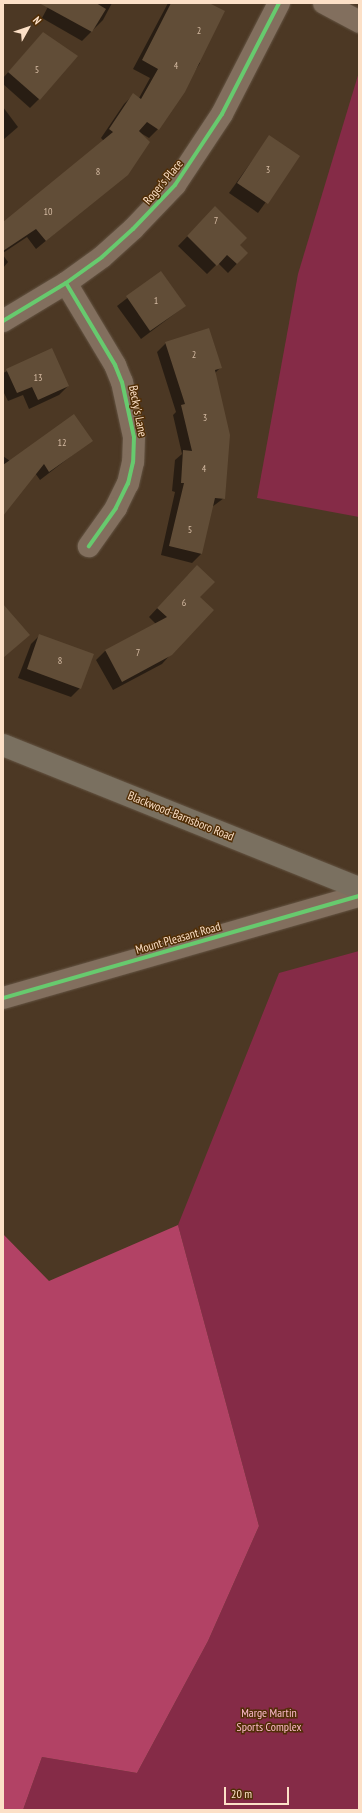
<!DOCTYPE html>
<html>
<head>
<meta charset="utf-8">
<style>
  body { margin:0 }
  #map { position:relative; width:362px; height:1813px; overflow:hidden; background:#4c3824; font-family:"PT Sans Narrow",sans-serif }
  div>[style] { position:absolute }
  [style*='--x'] { left:calc(var(--x)*1px); top:calc(var(--y)*1px); width:calc(var(--w)*1px); rotate:calc(var(--a)*1deg) }
  .green>* { inset:0; background:#852b47 }
  .forest>* { inset:0; background:#b24265 }
  .shadow>* { inset:0; background:#0007 }
  .building>* { inset:0; background:#614d37 }
  .roads { filter:drop-shadow(0 0 1px #645443) drop-shadow(0 0 1px #645443) }
  .minor>* { height:22px; margin:-11px; padding:0 11px; transform-origin:11px; border-radius:11px; background:#826f5e }
  .major>* { height:22px; margin:-11px; padding:0 11px; transform-origin:11px; border-radius:11px; background:#7a7060 }
  .cycleway>* { height:4px; margin:-2px; padding:0 2px; transform-origin:2px; border-radius:2px; background:#67ca6e }
  span { translate:-50% -50%; white-space:nowrap; text-align:center; line-height:1.15; -webkit-text-stroke:3px #512e06; paint-order:stroke }
  .number-label { font-size:10px; color:#d5bba3 }
  .number-label span { -webkit-text-stroke-width:0 }
  .street-label { font-size:12px; color:#fce0c7 }
  .park-label { font-size:12px; color:#febccc }
  .frame { position:absolute; inset:0; border:4px solid #fce0c7; pointer-events:none }
  .north { position:absolute; left:8px; top:8px; width:40px; height:40px; -webkit-text-stroke:3px #512e06; paint-order:stroke; rotate:50deg; font-size:11px; font-weight:700; line-height:16px; text-align:center; color:#fce0c7 }
  .north::after { content:''; display:block; margin:auto; width:14px; height:18px; background:#fce0c7; clip-path:polygon(50% 0,100% 100%,50% 72%,0 100%) }
  .scale { position:absolute; left:224px; top:1787px; width:65px; height:18px; box-sizing:border-box; border:2px solid #fce0c7; border-top:0; padding-left:5px; font-size:12px; line-height:14px; white-space:nowrap; color:#fce0c7; -webkit-text-stroke:3px #512e06; paint-order:stroke }
</style>
</head>
<body>
<div id="map">
  <div class="green">
    <i style="clip-path:polygon(359px 72px,359px 517px,257px 498px,298px 274px)"></i>
    <i style="clip-path:polygon(359px 951px,359px 1810px,23px 1810px,42px 1757px,137px 1773px,208px 1641px,259px 1526px,178px 1225px,279px 973px)"></i>
  </div>
  <div class="forest">
    <i style="clip-path:polygon(178px 1225px,259px 1526px,208px 1641px,137px 1773px,42px 1757px,23px 1810px,3px 1810px,3px 1234px,49px 1281px)"></i>
  </div>
  <div class="shadow">
    <i style="clip-path:polygon(50px 3px,112px 3px,103px 20px,82px 41px,42px 18px)"></i>
    <i style="clip-path:polygon(168px 3px,207px 3px,197px 61px,200px 63px,158px 129px,149px 138px,139px 132px,127px 174px,36px 249px,27px 237px,3px 253px,3px 224px,104px 141px,101px 138px,124px 104px,133px 95px,139px 98px,150px 78px,133px 69px)"></i>
    <i style="clip-path:polygon(43px 33px,39px 99px,30px 108px,3px 84px,3px 78px)"></i>
    <i style="clip-path:polygon(3px 107px,18px 127px,3px 140px)"></i>
    <i style="clip-path:polygon(269px 137px,298px 157px,258px 213px,229px 193px)"></i>
    <i style="clip-path:polygon(206px 217px,247px 253px,228px 273px,218px 263px,207px 274px,178px 246px)"></i>
    <i style="clip-path:polygon(3px 255px,8px 262px,3px 268px)"></i>
    <i style="clip-path:polygon(161px 272px,185px 306px,141px 339px,117px 306px)"></i>
    <i style="clip-path:polygon(166px 343px,221px 367px,215px 373px,224px 498px,212px 507px,201px 554px,192px 563px,161px 555px,175px 492px,172px 491px,175px 460px,182px 454px,173px 415px,176px 412px,157px 352px)"></i>
    <i style="clip-path:polygon(52px 350px,68px 386px,59px 395px,29px 409px,23px 395px,8px 401px,3px 391px,3px 373px)"></i>
    <i style="clip-path:polygon(92px 440px,40px 480px,35px 473px,3px 514px,3px 456px,10px 461px)"></i>
    <i style="clip-path:polygon(188px 575px,199px 598px,171px 654px,162px 664px,113px 690px,96px 660px,105px 651px,156px 624px,149px 617px)"></i>
    <i style="clip-path:polygon(40px 635px,80px 688px,71px 697px,18px 678px,31px 644px)"></i>
  </div>
  <div class="building">
    <i style="clip-path:polygon(39px 3px,96px 3px,106px 9px,92px 32px)"></i>
    <i style="clip-path:polygon(171px 3px,209px 3px,225px 11px,185px 92px,159px 130px,147px 122px,139px 131px,150px 142px,128px 175px,46px 241px,36px 229px,3px 251px,3px 222px,113px 132px,109px 129px,133px 93px,141px 99px,158px 69px,142px 60px)"></i>
    <i style="clip-path:polygon(43px 32px,78px 56px,40px 100px,8px 72px)"></i>
    <i style="clip-path:polygon(269px 135px,300px 156px,268px 204px,237px 183px)"></i>
    <i style="clip-path:polygon(215px 206px,247px 238px,240px 245px,248px 253px,237px 264px,227px 255px,217px 266px,187px 236px)"></i>
    <i style="clip-path:polygon(161px 271px,186px 306px,150px 331px,126px 296px)"></i>
    <i style="clip-path:polygon(209px 328px,222px 368px,215px 370px,230px 435px,225px 499px,215px 498px,202px 554px,169px 546px,184px 483px,181px 483px,183px 450px,192px 451px,181px 405px,185px 404px,165px 342px)"></i>
    <i style="clip-path:polygon(52px 348px,69px 386px,38px 400px,32px 387px,17px 393px,6px 369px)"></i>
    <i style="clip-path:polygon(74px 414px,93px 441px,49px 472px,44px 464px,3px 516px,3px 465px)"></i>
    <i style="clip-path:polygon(197px 565px,215px 582px,200px 597px,214px 610px,172px 655px,122px 682px,105px 650px,167px 617px,157px 608px)"></i>
    <i style="clip-path:polygon(3px 604px,30px 635px,3px 658px)"></i>
    <i style="clip-path:polygon(39px 634px,94px 654px,81px 689px,27px 669px)"></i>
  </div>
  <div class="roads">
    <div class="minor">
      <i style="--x:324;--y:3;--w:40;--a:28"></i>
      <i style="--x:66;--y:283;--w:96;--a:59.1"></i>
      <i style="--x:115;--y:365;--w:18;--a:68"></i>
      <i style="--x:122;--y:382;--w:56;--a:77.7"></i>
      <i style="--x:134;--y:437;--w:25;--a:92"></i>
      <i style="--x:133;--y:462;--w:22;--a:103"></i>
      <i style="--x:128;--y:483;--w:28;--a:116"></i>
      <i style="--x:116;--y:508;--w:47;--a:125.4"></i>
      <i style="--x:3;--y:321;--w:74;--a:-31.1"></i>
      <i style="--x:66;--y:283;--w:44;--a:-35.8"></i>
      <i style="--x:102;--y:257;--w:42;--a:-42.1"></i>
      <i style="--x:133;--y:229;--w:61;--a:-46.3"></i>
      <i style="--x:175;--y:185;--w:85;--a:-56.5"></i>
      <i style="--x:222;--y:114;--w:125;--a:-62.8"></i>
      <i style="--x:3;--y:998;--w:370;--a:-16"></i>
    </div>
    <div class="major">
      <i style="--x:3;--y:745;--w:384;--a:21.9"></i>
    </div>
  </div>
  <div class="cycleway">
    <i style="--x:66;--y:283;--w:96;--a:59.1"></i>
    <i style="--x:115;--y:365;--w:18;--a:68"></i>
    <i style="--x:122;--y:382;--w:56;--a:77.7"></i>
    <i style="--x:134;--y:437;--w:25;--a:92"></i>
    <i style="--x:133;--y:462;--w:22;--a:103"></i>
    <i style="--x:128;--y:483;--w:28;--a:116"></i>
    <i style="--x:116;--y:508;--w:47;--a:125.4"></i>
    <i style="--x:3;--y:321;--w:74;--a:-31.1"></i>
    <i style="--x:66;--y:283;--w:44;--a:-35.8"></i>
    <i style="--x:102;--y:257;--w:42;--a:-42.1"></i>
    <i style="--x:133;--y:229;--w:61;--a:-46.3"></i>
    <i style="--x:175;--y:185;--w:85;--a:-56.5"></i>
    <i style="--x:222;--y:114;--w:125;--a:-62.8"></i>
    <i style="--x:3;--y:998;--w:370;--a:-16"></i>
  </div>
  <div class="number-label">
    <span style="left:199px;top:31px">2</span>
    <span style="left:176px;top:66px">4</span>
    <span style="left:37px;top:70px">5</span>
    <span style="left:268px;top:170px">3</span>
    <span style="left:98px;top:172px">8</span>
    <span style="left:48px;top:212px">10</span>
    <span style="left:216px;top:221px">7</span>
    <span style="left:156px;top:301px">1</span>
    <span style="left:194px;top:355px">2</span>
    <span style="left:38px;top:378px">13</span>
    <span style="left:205px;top:418px">3</span>
    <span style="left:62px;top:443px">12</span>
    <span style="left:204px;top:469px">4</span>
    <span style="left:190px;top:530px">5</span>
    <span style="left:184px;top:603px">6</span>
    <span style="left:138px;top:653px">7</span>
    <span style="left:60px;top:661px">8</span>
  </div>
  <div class="street-label">
    <span style="left:163px;top:182px;rotate:-50deg">Roger's Place</span>
    <span style="left:138px;top:411px;rotate:79deg">Becky's Lane</span>
    <span style="left:181px;top:816px;rotate:22deg">Blackwood-Barnsboro Road</span>
    <span style="left:178px;top:938px;rotate:-16deg">Mount Pleasant Road</span>
  </div>
  <div class="park-label">
    <span style="left:269px;top:1720px">Marge Martin<br>Sports Complex</span>
  </div>
  <div class="frame"></div>
  <div class="north">N</div>
  <div class="scale">20 m</div>
</div>
</body>
</html>
